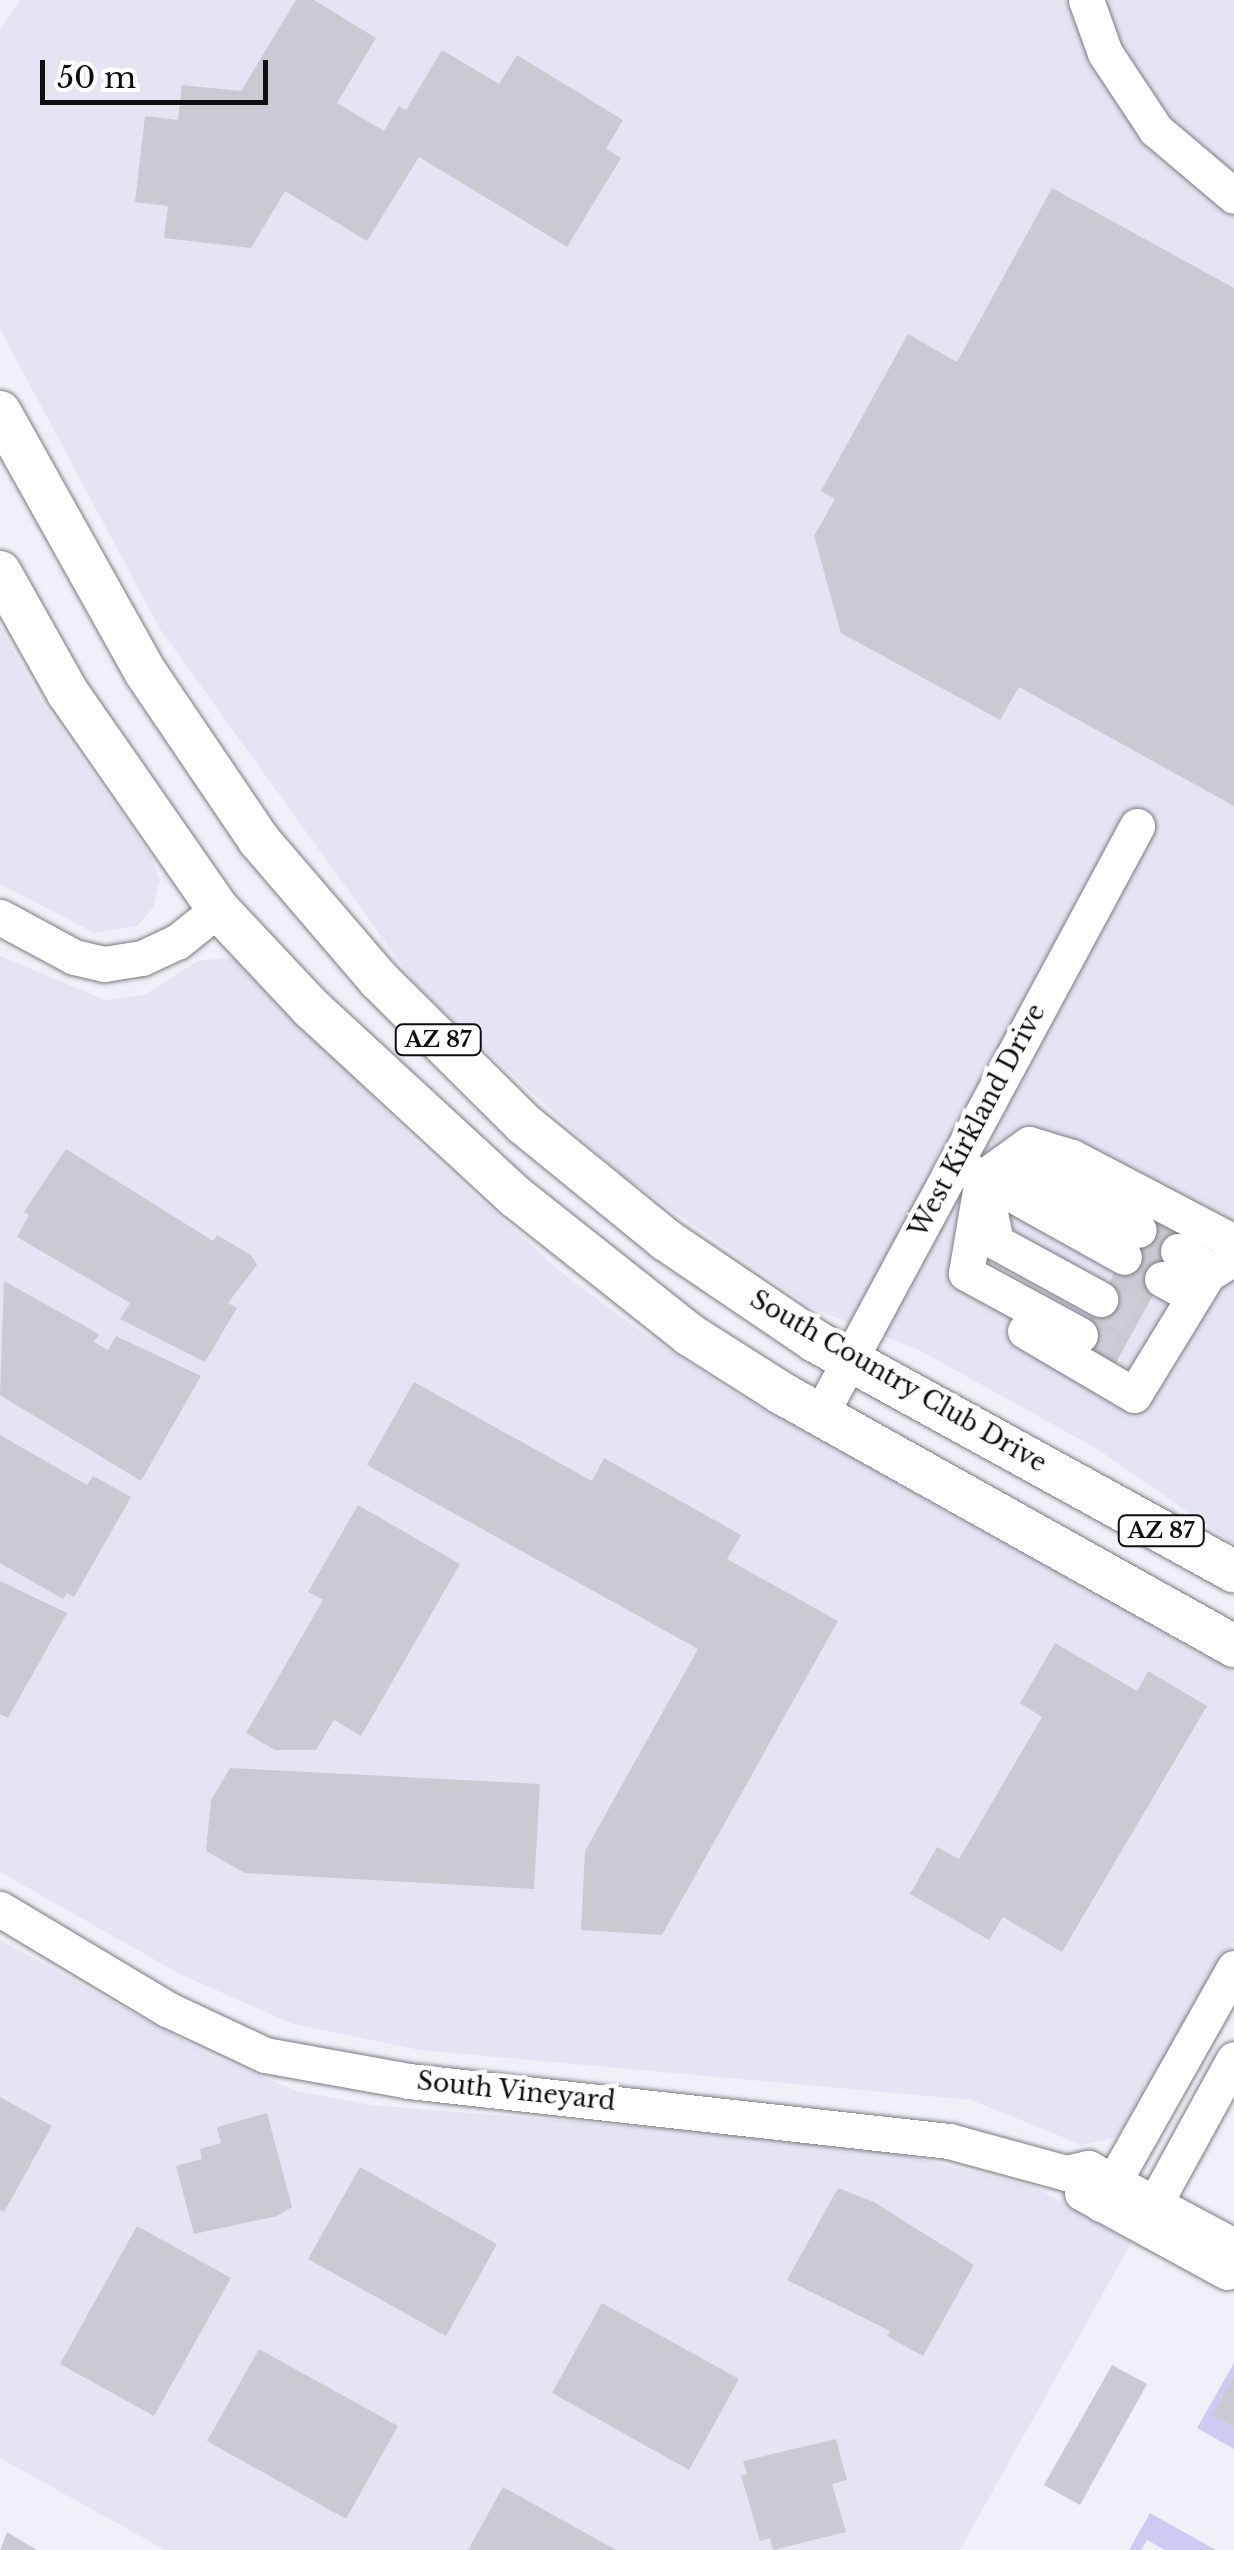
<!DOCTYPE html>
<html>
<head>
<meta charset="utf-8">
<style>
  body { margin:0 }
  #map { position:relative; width:1234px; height:2550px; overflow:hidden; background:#f0f0f8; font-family:"Libre Baskerville",serif }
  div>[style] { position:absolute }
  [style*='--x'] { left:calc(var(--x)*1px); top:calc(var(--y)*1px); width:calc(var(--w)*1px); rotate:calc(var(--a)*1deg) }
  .built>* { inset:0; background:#e5e4f3 }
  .green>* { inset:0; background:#cccbf1 }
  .building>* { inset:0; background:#cacad2 }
  .minor-tunnel>* { height:35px; margin-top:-17.5px; transform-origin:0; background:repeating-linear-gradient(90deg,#ceced6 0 35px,transparent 0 53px) }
  .roads { filter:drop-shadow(0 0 2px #7c7b82) drop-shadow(0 0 2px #7c7b82) }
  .minor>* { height:35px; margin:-17.5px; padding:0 17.5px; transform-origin:17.5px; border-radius:17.5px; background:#fff }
  .major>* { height:42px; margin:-21px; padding:0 21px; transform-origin:21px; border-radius:21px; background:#fff }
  span { translate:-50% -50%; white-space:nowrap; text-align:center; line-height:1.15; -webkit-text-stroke:9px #fff; paint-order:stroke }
  .shield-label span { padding:2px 8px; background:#fff; border:2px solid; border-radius:8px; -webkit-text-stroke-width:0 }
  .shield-label { font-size:22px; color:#0f0f12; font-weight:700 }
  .street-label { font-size:25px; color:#0f0f12 }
  .scale { position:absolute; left:40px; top:60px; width:228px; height:45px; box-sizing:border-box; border:5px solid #0f0f12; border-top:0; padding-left:12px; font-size:30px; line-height:35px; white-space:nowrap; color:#0f0f12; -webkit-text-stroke:8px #fff; paint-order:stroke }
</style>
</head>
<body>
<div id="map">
  <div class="built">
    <i style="clip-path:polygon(21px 0,1234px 0,1234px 1544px,1099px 1450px,919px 1350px,812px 1308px,623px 1176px,420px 990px,160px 629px,0 329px,0 29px)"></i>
    <i style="clip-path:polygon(0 627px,41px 701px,151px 856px,160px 880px,153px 908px,137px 926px,95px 933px,0 884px)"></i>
    <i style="clip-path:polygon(0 956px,105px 1000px,144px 995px,198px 961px,235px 957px,422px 1147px,561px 1272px,639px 1330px,731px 1391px,1234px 1672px,1234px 1942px,1153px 2087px,1117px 2137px,1082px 2145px,971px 2100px,420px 2050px,293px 2024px,180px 1974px,0 1872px)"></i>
    <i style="clip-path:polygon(0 1940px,210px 2055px,297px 2091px,371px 2105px,858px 2144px,1035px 2187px,1131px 2243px,960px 2550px,165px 2550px,0 2458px)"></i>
  </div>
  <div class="green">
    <i style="clip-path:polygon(1234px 2363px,1234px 2377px,1213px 2415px,1234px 2427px,1234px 2449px,1197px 2428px)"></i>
    <i style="clip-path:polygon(1150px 2513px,1216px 2550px,1165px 2550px,1147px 2540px,1141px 2550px,1129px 2550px)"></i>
  </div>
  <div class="building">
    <i style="clip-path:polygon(296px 0,314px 0,376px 38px,337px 103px,384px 131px,399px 106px,406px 110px,442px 50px,499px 84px,517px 55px,623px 120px,606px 149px,621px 158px,567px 247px,419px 157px,367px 241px,285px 191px,251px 248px,164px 238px,168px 206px,135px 202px,145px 116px,178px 120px,182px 85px,241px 91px)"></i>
    <i style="clip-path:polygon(1052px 188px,1234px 288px,1234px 806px,1019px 687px,1000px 720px,841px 633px,814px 536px,835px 499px,821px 491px,908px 334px,957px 362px)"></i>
    <i style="clip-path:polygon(66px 1149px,213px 1241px,217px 1235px,251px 1255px,257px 1265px,228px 1303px,237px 1308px,205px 1362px,120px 1319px,130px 1303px,17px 1237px,29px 1215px,24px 1212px)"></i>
    <i style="clip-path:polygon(1149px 1210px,1188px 1232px,1109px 1375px,1070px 1354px)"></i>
    <i style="clip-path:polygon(4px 1281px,99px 1334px,94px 1342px,108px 1350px,116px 1336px,201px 1376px,141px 1481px,0 1395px)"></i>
    <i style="clip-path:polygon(414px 1382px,592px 1481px,604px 1458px,741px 1535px,727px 1559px,838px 1621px,662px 1935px,581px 1930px,585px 1851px,698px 1649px,367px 1465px)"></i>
    <i style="clip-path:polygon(0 1435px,87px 1485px,93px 1476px,131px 1497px,74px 1597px,67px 1593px,63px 1599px,0 1563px)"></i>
    <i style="clip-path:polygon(358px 1505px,460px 1564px,361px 1736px,334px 1720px,316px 1750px,275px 1750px,246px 1733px,323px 1600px,308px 1592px)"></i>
    <i style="clip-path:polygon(0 1581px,67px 1613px,8px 1718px,0 1714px)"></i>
    <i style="clip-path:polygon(1055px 1643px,1137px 1691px,1148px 1671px,1207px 1706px,1062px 1952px,1003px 1917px,989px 1940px,910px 1894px,937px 1847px,959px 1859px,1042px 1717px,1020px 1703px)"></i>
    <i style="clip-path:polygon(230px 1768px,540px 1784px,534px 1889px,245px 1873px,206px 1851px,211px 1800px)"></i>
    <i style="clip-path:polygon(0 2097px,52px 2126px,4px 2212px,0 2210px)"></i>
    <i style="clip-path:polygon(267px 2113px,292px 2207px,277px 2216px,194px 2234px,176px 2166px,202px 2159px,200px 2149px,221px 2143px,217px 2127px)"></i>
    <i style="clip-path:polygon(360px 2167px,497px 2244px,446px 2336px,308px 2259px)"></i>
    <i style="clip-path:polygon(838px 2188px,874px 2202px,974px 2265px,923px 2356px,887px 2336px,890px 2331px,787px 2280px)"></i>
    <i style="clip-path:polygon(137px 2226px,231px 2278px,154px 2416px,60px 2364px)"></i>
    <i style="clip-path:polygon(602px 2303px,739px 2379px,689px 2470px,552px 2393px)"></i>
    <i style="clip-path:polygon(259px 2349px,398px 2426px,346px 2519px,207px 2441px)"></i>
    <i style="clip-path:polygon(1112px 2365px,1147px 2384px,1080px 2505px,1044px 2485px)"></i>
    <i style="clip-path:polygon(1234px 2377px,1234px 2427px,1212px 2415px)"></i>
    <i style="clip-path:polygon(836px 2439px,847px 2480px,832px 2484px,846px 2532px,773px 2550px,770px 2538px,760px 2541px,741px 2475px,747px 2474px,743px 2461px)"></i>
    <i style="clip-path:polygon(503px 2487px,616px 2550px,468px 2550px)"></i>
    <i style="clip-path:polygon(7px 2532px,37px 2550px,0 2550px)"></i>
  </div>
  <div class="minor-tunnel">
    <i style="--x:1100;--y:1299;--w:45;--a:27.7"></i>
    <i style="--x:1080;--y:1335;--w:45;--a:27.7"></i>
  </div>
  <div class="roads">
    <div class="minor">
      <i style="--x:1086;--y:0;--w:56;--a:70.3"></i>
      <i style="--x:1105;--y:53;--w:92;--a:56.5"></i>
      <i style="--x:1156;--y:130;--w:102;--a:40.2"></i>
      <i style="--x:0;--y:917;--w:84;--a:28.4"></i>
      <i style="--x:74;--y:957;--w:31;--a:13"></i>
      <i style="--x:104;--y:964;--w:38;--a:-9"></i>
      <i style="--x:142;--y:958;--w:38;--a:-25"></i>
      <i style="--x:177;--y:942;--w:53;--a:-38.8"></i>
      <i style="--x:965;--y:1168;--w:182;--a:29.2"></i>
      <i style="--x:988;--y:1176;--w:33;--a:-20"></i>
      <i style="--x:1019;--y:1165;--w:136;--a:28.4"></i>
      <i style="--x:987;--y:1198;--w:45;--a:78.4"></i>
      <i style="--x:996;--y:1242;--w:119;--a:28.7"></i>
      <i style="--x:1178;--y:1251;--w:39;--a:30"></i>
      <i style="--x:1162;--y:1279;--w:35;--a:29"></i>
      <i style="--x:1025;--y:1331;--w:126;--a:30.4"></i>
      <i style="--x:1134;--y:1395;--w:142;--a:-58.6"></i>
      <i style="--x:1208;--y:1274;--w:31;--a:-32"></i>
      <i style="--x:1080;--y:1335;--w:130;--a:-151.5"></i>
      <i style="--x:966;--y:1273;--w:96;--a:-80.4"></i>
      <i style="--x:982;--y:1178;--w:58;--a:-35.9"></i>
      <i style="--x:1029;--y:1144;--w:45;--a:16.8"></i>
      <i style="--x:1072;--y:1157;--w:183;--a:27.7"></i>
      <i style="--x:820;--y:1415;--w:669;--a:-61.71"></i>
      <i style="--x:0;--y:1909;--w:195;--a:30.9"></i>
      <i style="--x:167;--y:2009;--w:108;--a:25.1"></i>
      <i style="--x:265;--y:2055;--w:146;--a:10.2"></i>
      <i style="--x:409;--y:2081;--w:543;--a:6.34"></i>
      <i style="--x:949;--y:2141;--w:121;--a:15.3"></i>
      <i style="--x:1066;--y:2173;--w:23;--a:-13"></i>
      <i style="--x:1088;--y:2168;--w:166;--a:28.1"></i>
      <i style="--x:1082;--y:2193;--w:165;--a:28.6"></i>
      <i style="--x:1101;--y:2204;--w:271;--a:-60.6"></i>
      <i style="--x:1143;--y:2225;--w:189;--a:-61.3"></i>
    </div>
    <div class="major">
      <i style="--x:0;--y:412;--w:299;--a:60.8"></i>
      <i style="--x:146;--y:673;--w:202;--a:55.9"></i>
      <i style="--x:259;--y:840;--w:184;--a:49.4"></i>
      <i style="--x:379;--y:980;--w:204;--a:44.8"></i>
      <i style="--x:524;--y:1124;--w:183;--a:39.2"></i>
      <i style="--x:666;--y:1240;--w:180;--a:34.1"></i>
      <i style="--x:815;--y:1341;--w:478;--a:28.8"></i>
      <i style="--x:0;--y:572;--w:139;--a:60.7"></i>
      <i style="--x:68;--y:693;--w:263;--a:55.2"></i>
      <i style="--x:218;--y:909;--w:136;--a:46.8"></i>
      <i style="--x:311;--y:1008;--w:279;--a:42.7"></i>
      <i style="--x:516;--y:1197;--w:222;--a:38.4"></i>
      <i style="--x:690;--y:1335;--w:110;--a:32.4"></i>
      <i style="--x:783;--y:1394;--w:517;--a:29.19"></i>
    </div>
  </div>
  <div class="shield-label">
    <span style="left:438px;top:1040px">AZ 87</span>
    <span style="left:1161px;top:1531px">AZ 87</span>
  </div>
  <div class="street-label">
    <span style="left:978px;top:1121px;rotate:-62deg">West Kirkland Drive</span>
    <span style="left:898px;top:1382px;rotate:30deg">South Country Club Drive</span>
    <span style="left:516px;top:2092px;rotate:6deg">South Vineyard</span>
  </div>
  <div class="scale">50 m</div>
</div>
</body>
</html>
